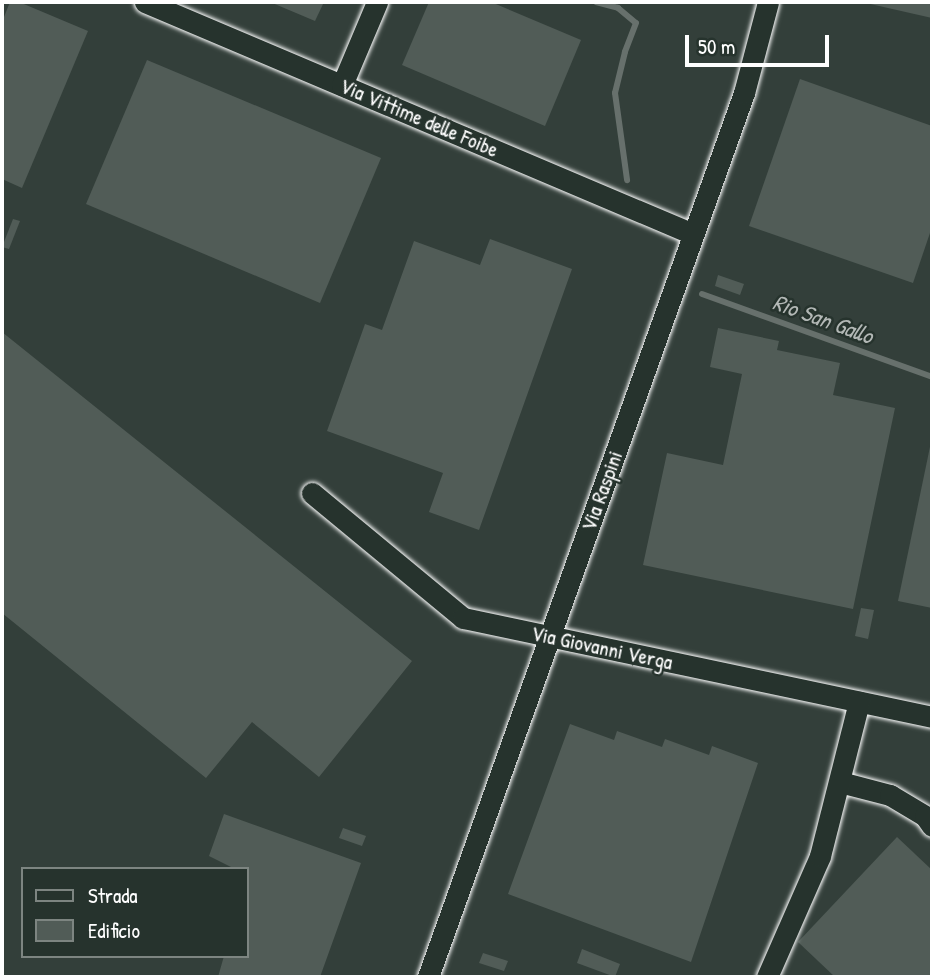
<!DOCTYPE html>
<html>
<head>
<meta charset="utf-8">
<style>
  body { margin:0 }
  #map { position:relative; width:934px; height:979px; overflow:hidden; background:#26332d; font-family:"Patrick Hand",sans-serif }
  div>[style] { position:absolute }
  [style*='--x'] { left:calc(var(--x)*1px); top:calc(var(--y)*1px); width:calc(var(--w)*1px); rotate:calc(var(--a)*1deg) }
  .built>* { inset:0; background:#333f3a }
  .stream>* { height:6px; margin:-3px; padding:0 3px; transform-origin:3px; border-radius:3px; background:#67706c }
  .building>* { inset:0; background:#515c57 }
  .roads { filter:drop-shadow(0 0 2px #fff) drop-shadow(0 0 2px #fff) }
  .minor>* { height:21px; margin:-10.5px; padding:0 10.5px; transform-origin:10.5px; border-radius:10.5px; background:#26332d }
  span { translate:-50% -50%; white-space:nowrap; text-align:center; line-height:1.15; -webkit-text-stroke:5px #26332d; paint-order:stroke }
  .street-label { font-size:21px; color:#fff }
  .water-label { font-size:23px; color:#b3b8b6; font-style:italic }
  .frame { position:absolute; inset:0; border:4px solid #fff; pointer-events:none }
  .legend { position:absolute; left:21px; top:867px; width:228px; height:91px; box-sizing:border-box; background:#26332d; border:2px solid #7d8581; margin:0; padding:9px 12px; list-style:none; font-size:21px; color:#fff }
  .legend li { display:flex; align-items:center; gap:14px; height:35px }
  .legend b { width:35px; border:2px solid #7d8581 }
  .scale { position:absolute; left:685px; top:35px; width:144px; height:32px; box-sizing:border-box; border:4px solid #fff; border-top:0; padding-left:9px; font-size:21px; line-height:24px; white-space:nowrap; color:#fff; -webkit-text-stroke:5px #26332d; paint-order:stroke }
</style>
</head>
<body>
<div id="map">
  <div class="built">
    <i style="clip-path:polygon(evenodd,2px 2px,932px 2px,932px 977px,2px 977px,2px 2px,23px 869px,247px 869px,247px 956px,23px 956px,23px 869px)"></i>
  </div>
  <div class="stream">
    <i style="--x:596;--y:2;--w:23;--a:15"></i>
    <i style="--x:618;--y:8;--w:23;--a:40"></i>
    <i style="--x:636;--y:23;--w:31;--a:111"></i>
    <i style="--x:625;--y:52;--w:42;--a:103.7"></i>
    <i style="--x:615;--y:93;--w:88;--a:82.1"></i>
    <i style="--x:702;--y:294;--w:245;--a:19.8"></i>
  </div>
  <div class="building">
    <i style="clip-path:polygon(10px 2px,19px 2px,88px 31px,22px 188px,2px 179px,2px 22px)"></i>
    <i style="clip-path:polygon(270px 2px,324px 2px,315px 21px)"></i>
    <i style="clip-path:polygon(429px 2px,491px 2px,581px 40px,545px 126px,402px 65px)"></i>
    <i style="clip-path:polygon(932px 2px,932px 18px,866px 3px,866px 2px)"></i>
    <i style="clip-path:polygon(147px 60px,381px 158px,320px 303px,86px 204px)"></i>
    <i style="clip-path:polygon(800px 79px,932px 126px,932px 227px,913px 283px,749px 226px)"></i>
    <i style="clip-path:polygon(13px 219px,20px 221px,9px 249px,2px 247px)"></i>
    <i style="clip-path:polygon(490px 239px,572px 269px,479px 530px,429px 512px,443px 473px,327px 431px,365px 324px,382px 330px,414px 241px,480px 265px)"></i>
    <i style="clip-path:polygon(718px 275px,744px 284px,740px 295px,715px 286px)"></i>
    <i style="clip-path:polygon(718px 328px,779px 341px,777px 350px,840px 363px,833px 395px,895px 408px,853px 609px,643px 565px,667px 453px,723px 465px,742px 374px,710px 367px)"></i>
    <i style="clip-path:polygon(2px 332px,412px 661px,319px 777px,252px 722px,206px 778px,2px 613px)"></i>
    <i style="clip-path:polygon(931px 442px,932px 442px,932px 608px,898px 601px)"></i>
    <i style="clip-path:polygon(861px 608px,874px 610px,868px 639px,855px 636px)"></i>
    <i style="clip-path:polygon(570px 724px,614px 740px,617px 731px,662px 747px,665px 739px,709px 755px,712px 746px,758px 763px,691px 962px,508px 894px)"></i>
    <i style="clip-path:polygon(224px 814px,361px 863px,320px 977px,218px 977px,224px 956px,247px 956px,247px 869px,235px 869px,209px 856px)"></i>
    <i style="clip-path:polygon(343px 828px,366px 836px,362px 846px,339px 838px)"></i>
    <i style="clip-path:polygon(897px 837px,932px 870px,932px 977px,835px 977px,798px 942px)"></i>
    <i style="clip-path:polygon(582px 949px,620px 964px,615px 977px,577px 963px)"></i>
    <i style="clip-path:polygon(483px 953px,508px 961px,504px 971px,479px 963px)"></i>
  </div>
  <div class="roads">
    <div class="minor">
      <i style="--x:145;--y:2;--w:595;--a:22.95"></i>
      <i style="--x:342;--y:85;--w:90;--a:-67.1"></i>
      <i style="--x:312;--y:493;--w:196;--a:39.6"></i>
      <i style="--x:463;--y:618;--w:479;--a:11.9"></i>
      <i style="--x:840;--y:782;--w:52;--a:14.6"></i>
      <i style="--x:890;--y:795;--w:41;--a:31"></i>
      <i style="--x:925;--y:816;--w:12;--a:55"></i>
      <i style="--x:428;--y:977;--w:939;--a:-70.33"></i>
      <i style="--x:744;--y:93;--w:94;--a:-75.2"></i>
      <i style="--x:767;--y:977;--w:132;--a:-66.3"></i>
      <i style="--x:820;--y:856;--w:159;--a:-75.8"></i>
    </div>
  </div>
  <div class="street-label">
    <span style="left:419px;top:118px;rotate:23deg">Via Vittime delle Foibe</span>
    <span style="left:602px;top:491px;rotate:-70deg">Via Raspini</span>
    <span style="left:602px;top:648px;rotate:12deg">Via Giovanni Verga</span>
  </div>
  <div class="water-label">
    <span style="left:823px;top:319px;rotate:20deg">Rio San Gallo</span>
  </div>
  <div class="frame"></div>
  <ul class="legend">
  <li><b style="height:9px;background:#26332d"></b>Strada</li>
  <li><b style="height:19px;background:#515c57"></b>Edificio</li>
  </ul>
  <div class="scale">50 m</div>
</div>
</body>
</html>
